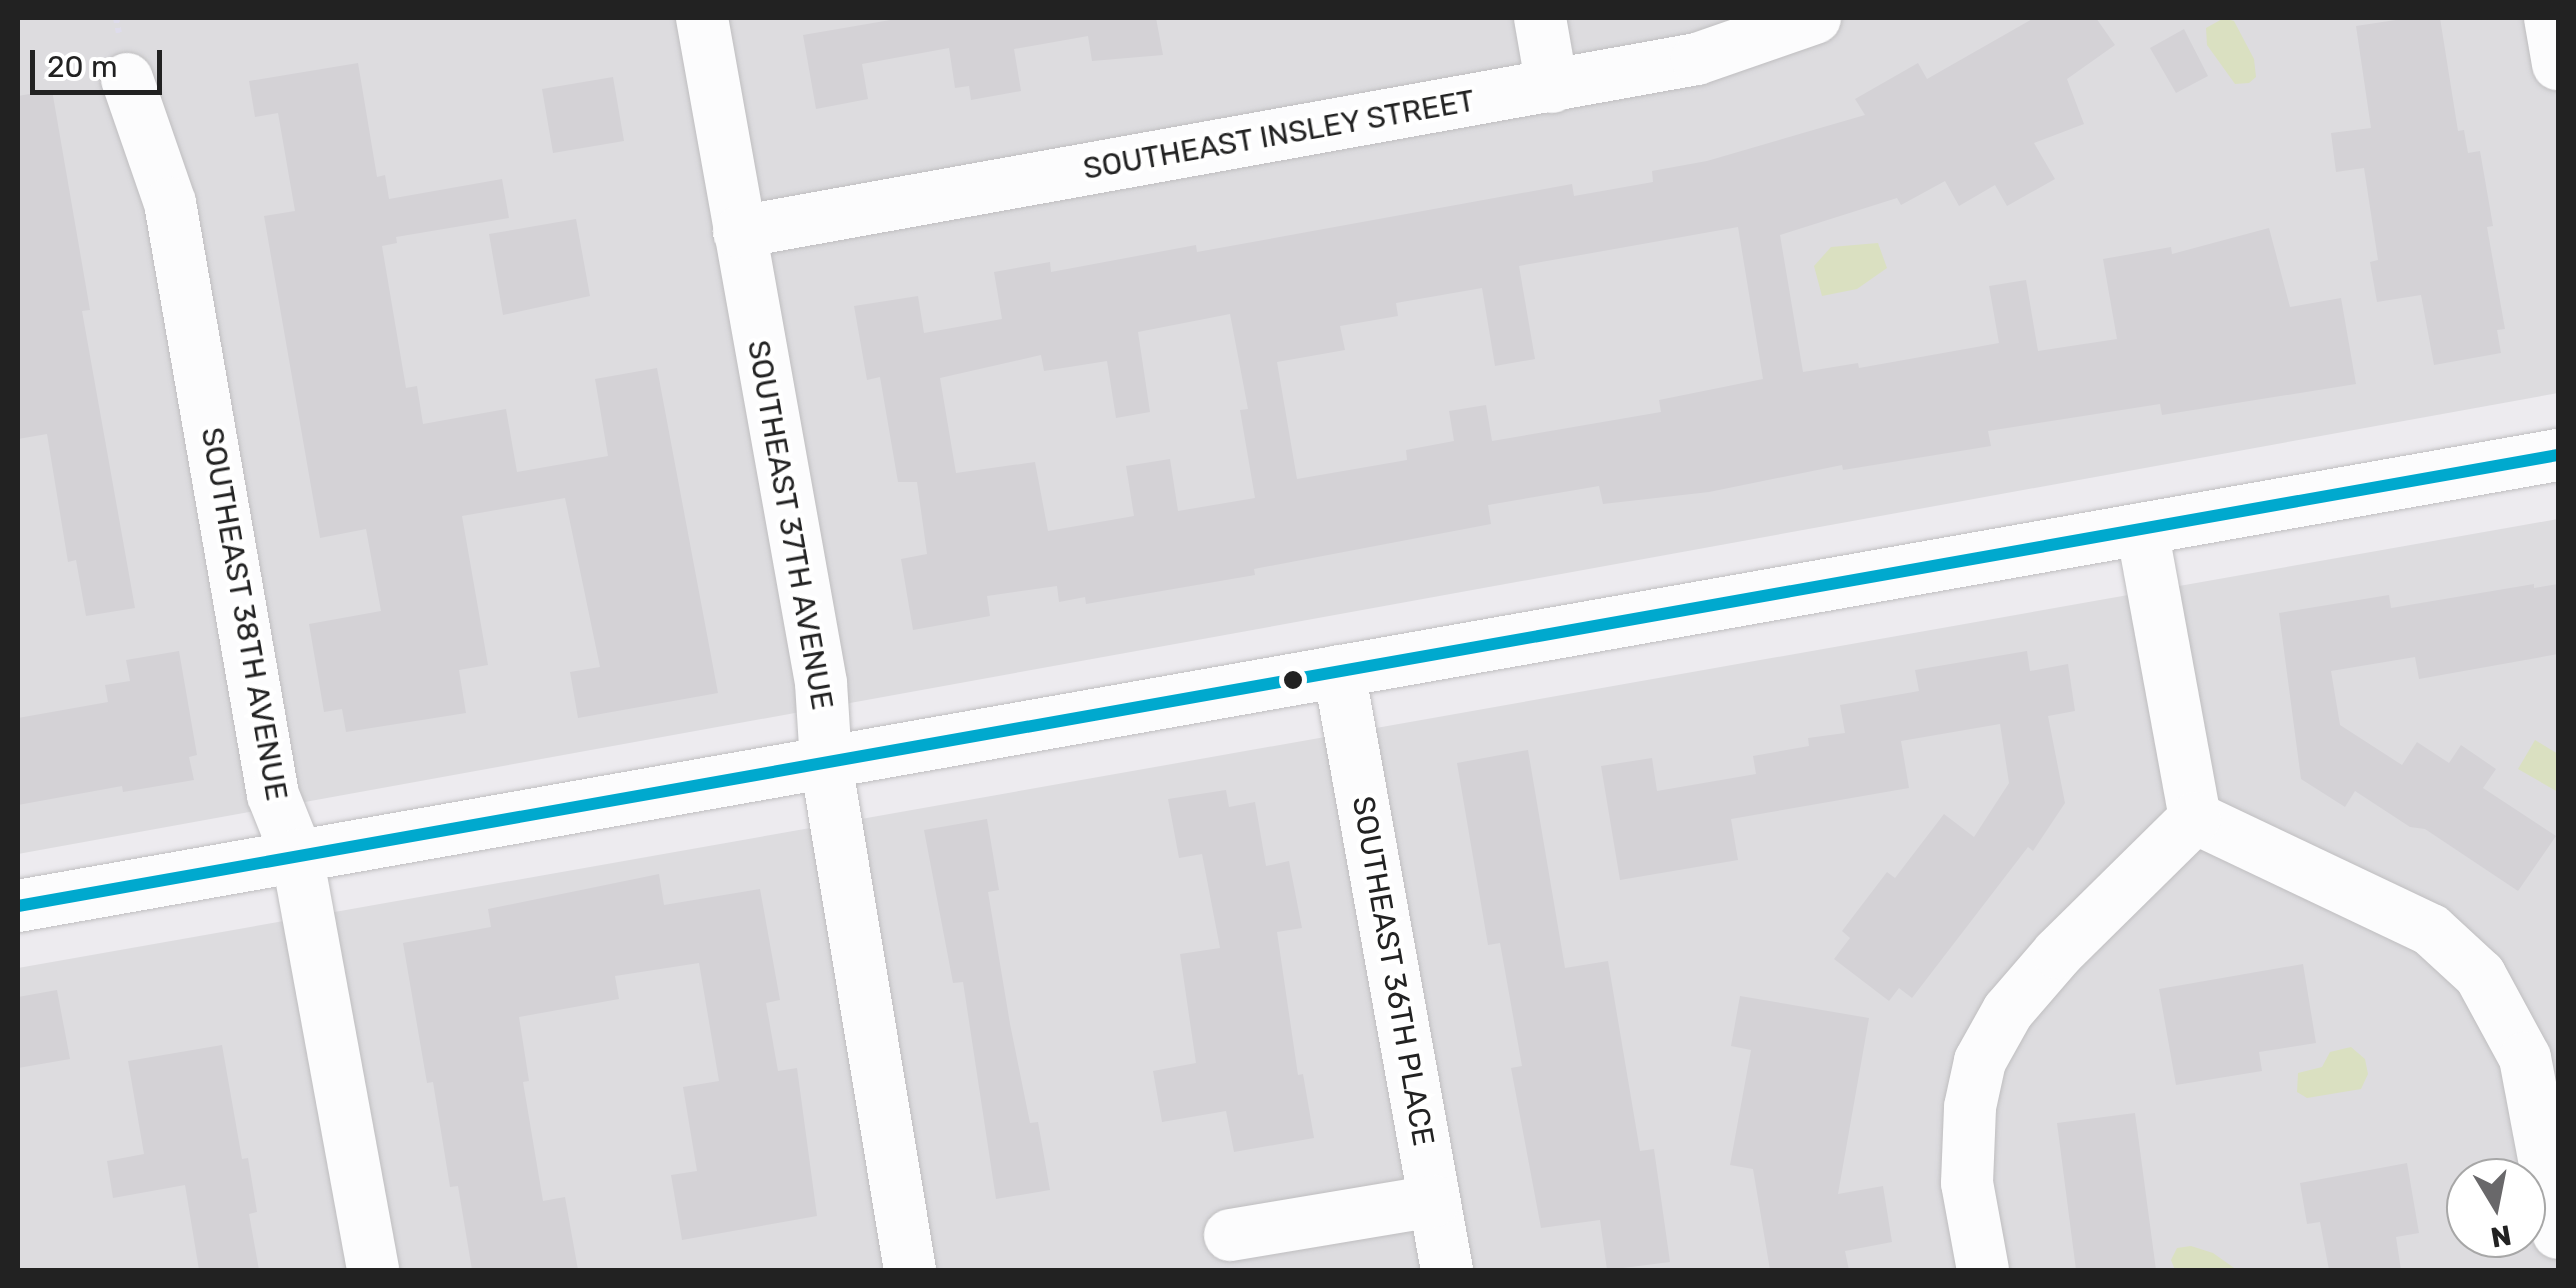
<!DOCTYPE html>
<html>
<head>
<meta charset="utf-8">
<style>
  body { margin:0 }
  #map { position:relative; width:2576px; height:1288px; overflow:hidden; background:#edebef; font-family:Rubik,sans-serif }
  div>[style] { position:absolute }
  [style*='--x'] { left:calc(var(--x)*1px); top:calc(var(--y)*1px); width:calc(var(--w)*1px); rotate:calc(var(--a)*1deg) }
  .residential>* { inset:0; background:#dddcdf }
  .water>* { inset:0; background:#dae0c1 }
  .building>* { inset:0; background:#d4d2d6 }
  .path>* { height:6px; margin-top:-3px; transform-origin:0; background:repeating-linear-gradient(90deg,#dedceb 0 5px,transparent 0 10px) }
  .roads { filter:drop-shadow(0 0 2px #bfbec0) drop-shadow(0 0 2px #bfbec0) }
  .minor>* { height:52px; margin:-26px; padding:0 26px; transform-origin:26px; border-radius:26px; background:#fcfcfd }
  .bus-1>* { height:12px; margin:-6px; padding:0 6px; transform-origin:6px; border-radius:6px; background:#00a9ce }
  .dots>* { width:28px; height:28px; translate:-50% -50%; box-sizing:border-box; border:5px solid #fff; border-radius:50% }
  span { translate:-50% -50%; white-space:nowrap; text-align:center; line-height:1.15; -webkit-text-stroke:9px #fff; paint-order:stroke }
  .street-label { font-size:30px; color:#222 }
  .frame { position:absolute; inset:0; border:20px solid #222; pointer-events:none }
  .north { position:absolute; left:2446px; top:1158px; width:100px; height:100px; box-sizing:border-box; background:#fff; border:2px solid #a7a7a7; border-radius:50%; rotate:170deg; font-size:28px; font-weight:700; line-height:40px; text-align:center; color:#222 }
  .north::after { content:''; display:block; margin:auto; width:35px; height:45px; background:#69686a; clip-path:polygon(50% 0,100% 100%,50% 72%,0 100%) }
  .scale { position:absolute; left:30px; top:50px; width:132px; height:45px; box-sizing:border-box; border:5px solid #222; border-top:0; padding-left:12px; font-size:30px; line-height:35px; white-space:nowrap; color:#222; -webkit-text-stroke:8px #fff; paint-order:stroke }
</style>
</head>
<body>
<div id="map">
  <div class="residential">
    <i style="clip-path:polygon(18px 18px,2558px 18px,2558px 393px,18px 854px)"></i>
    <i style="clip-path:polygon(evenodd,2558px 519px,2558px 1270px,18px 1270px,18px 968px,2558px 519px,2466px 1178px,2526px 1178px,2526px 1238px,2466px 1238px,2466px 1178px)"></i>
  </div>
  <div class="water">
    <i style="clip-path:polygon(2224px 18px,2234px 21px,2254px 59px,2256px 77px,2249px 83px,2235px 84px,2207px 45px,2206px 28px)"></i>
    <i style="clip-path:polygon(1878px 243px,1887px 268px,1857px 289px,1822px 296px,1814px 266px,1831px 247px)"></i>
    <i style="clip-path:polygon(2535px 740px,2558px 754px,2558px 792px,2518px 769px)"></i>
    <i style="clip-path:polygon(2351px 1047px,2365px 1059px,2368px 1074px,2361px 1089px,2307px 1098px,2297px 1092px,2298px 1073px,2322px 1067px,2330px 1052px)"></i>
    <i style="clip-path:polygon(2191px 1246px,2213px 1253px,2237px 1270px,2175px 1270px,2171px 1260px,2177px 1248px)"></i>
  </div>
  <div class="building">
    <i style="clip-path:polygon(902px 18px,1156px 18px,1163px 55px,1092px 61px,1088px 36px,1014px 49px,1021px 91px,971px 100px,969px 86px,955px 88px,949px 48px,862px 64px,868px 99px,816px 109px,803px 35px)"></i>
    <i style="clip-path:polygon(evenodd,2034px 18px,2096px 18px,2115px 45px,2067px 79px,2084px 124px,2034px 143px,2055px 179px,2007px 206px,1995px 185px,1959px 206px,1945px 181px,1901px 205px,1897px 198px,1780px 235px,1803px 372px,1858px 363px,1859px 368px,1999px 343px,1989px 286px,2026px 280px,2038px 351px,2117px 339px,2103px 259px,2171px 247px,2172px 254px,2269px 228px,2290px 307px,2341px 298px,2356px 384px,2162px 415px,2160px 404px,1988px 431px,1991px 446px,1843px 470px,1842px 465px,1709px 492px,1603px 504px,1599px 486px,1488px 505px,1491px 524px,1254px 569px,1255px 575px,1086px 604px,1085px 597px,1059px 602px,1057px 586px,987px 596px,990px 616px,913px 630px,901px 559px,927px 554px,917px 482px,898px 482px,880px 377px,867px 380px,854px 306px,918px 296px,924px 333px,1002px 319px,994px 272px,1050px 262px,1051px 272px,1196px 245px,1197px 252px,1572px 184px,1574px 196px,1653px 182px,1652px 171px,1707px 161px,1865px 115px,1855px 99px,1918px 63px,1927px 79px,2034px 18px,1738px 227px,1763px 379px,1659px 400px,1661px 412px,1492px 441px,1486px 405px,1449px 411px,1454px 441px,1406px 450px,1407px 460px,1297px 479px,1277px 362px,1345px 350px,1340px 326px,1398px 316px,1396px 303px,1482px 288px,1495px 366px,1535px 359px,1519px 266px,1738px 227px,2034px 18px,1230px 314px,1248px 409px,1240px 410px,1255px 498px,1178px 511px,1170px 459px,1126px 466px,1134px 516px,1048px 531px,1035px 462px,956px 473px,940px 378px,1041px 355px,1044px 371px,1107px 361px,1116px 418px,1150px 412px,1138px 332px,1230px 314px)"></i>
    <i style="clip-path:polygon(2409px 18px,2440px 18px,2458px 131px,2464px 130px,2468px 153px,2480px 151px,2493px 226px,2487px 227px,2505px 329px,2497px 330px,2501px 353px,2434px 365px,2421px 295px,2377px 302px,2370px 262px,2378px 260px,2364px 168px,2336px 172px,2331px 133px,2371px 128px,2356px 26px)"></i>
    <i style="clip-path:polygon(2184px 29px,2208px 76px,2176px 93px,2150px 48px)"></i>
    <i style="clip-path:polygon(358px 63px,377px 177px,385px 175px,389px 199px,502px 179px,509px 218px,396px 237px,397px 243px,382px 246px,406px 388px,417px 386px,423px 424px,506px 409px,517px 472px,608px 456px,595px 379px,657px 368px,718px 693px,578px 718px,570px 672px,600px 667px,565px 498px,462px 516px,488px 665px,459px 670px,466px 713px,346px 732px,342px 709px,324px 712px,309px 624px,381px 611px,366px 529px,320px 538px,264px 216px,295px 211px,278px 113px,255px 117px,249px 81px)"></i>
    <i style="clip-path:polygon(613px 77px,624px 141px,553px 153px,542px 89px)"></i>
    <i style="clip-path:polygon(52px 90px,90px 310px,82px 311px,135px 608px,86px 616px,76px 560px,68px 562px,47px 434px,18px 439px,18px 96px)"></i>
    <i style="clip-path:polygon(576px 219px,590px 296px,503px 315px,489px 234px)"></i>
    <i style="clip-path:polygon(2534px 584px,2534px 588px,2558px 584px,2558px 654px,2419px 679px,2415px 657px,2331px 671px,2340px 725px,2402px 765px,2417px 742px,2449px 763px,2461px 745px,2496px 769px,2483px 788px,2556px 836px,2518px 891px,2425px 829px,2410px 827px,2355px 791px,2345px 807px,2301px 779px,2279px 613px,2389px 595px,2391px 608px)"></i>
    <i style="clip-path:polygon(179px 651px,197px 755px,189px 757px,194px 780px,123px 792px,122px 786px,18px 805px,18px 718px,108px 702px,105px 685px,130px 681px,126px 660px)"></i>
    <i style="clip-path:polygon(2027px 651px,2030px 671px,2068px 664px,2075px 711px,2048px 716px,2065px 803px,2033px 851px,2028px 847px,1912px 998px,1899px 988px,1889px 1001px,1834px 959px,1850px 938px,1842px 931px,1887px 872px,1895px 878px,1944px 814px,1974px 837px,2009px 783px,2000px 724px,1901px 741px,1909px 788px,1731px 819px,1738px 860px,1620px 880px,1601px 766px,1652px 758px,1657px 791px,1756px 774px,1753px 756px,1809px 746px,1808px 738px,1845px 733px,1840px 705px,1919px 691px,1915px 670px)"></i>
    <i style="clip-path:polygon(1528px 750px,1565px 968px,1608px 961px,1640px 1151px,1654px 1149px,1670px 1262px,1607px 1270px,1600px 1220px,1541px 1228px,1511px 1068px,1522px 1066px,1500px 943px,1488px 945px,1457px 763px)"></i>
    <i style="clip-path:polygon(1226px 790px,1229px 807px,1255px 802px,1266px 866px,1289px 861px,1302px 928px,1277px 932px,1298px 1075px,1303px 1074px,1314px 1138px,1234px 1152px,1226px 1111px,1162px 1122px,1153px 1071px,1196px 1063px,1180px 954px,1220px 948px,1202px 854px,1179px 858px,1168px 799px)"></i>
    <i style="clip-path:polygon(987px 819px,999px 890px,988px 892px,1010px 1024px,1030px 1123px,1038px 1122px,1050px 1190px,996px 1199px,963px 982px,953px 983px,924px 830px)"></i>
    <i style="clip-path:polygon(659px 874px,664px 905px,760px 889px,780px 1000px,766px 1003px,778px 1071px,797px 1068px,817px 1216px,682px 1240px,671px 1175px,697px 1171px,683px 1087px,719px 1081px,699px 963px,615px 976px,619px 999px,519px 1017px,529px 1081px,523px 1082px,543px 1201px,565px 1197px,578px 1270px,472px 1270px,458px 1186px,450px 1187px,433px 1082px,427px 1083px,403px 943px,491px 927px,488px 909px)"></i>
    <i style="clip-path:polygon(2303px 964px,2316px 1043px,2259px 1052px,2262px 1071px,2176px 1085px,2159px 989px)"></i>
    <i style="clip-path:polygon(57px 990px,70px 1059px,18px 1068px,18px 997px)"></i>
    <i style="clip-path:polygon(1740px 996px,1869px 1018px,1838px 1194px,1883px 1186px,1892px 1242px,1845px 1251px,1849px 1270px,1770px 1270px,1753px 1169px,1730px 1165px,1751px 1050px,1731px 1046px)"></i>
    <i style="clip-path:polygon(222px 1045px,242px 1159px,248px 1158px,257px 1212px,249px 1214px,259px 1270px,199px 1270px,185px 1185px,113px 1198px,107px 1161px,144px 1154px,128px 1061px)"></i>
    <i style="clip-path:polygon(2135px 1113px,2156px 1270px,2076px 1270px,2057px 1123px)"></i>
    <i style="clip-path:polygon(2407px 1163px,2419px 1233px,2396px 1237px,2401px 1270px,2329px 1270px,2320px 1222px,2307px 1224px,2300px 1183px)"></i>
  </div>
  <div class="path">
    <i style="--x:116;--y:18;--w:15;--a:79"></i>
  </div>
  <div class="roads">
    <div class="minor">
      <i style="--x:702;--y:18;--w:676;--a:79.85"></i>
      <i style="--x:821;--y:683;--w:80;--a:86.4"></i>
      <i style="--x:826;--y:763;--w:514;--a:80.59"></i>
      <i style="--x:1540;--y:18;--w:70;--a:80.1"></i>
      <i style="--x:2550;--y:18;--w:47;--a:80.1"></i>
      <i style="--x:127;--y:79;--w:131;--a:70.9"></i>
      <i style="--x:170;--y:203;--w:601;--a:80.13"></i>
      <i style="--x:273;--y:795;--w:65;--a:68.2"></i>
      <i style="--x:297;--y:855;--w:422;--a:79.6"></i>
      <i style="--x:739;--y:232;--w:973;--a:-10.24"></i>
      <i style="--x:1697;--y:59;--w:125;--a:-19.2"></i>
      <i style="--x:2142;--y:529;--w:294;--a:79.6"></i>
      <i style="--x:2195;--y:818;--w:261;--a:25.4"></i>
      <i style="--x:2431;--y:930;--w:67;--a:42.6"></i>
      <i style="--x:2480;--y:975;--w:94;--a:61.5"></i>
      <i style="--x:2525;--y:1058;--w:178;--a:79.3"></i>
      <i style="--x:1339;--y:671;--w:609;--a:79.78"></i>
      <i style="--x:18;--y:906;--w:2580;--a:-10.07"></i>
      <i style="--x:1230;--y:1235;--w:207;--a:-9.5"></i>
      <i style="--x:1983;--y:1270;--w:88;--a:-100.4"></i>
      <i style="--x:1967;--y:1183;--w:76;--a:-87.7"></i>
      <i style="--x:1970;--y:1107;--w:47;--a:-77.7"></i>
      <i style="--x:1980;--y:1061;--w:57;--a:-60.8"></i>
      <i style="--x:2008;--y:1011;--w:77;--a:-49.2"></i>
      <i style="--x:2058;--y:953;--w:192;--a:-44.6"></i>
    </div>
  </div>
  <div class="bus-1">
    <i style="--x:18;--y:906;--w:2580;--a:-10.07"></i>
  </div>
  <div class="dots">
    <i style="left:1293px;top:680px;background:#222"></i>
  </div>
  <div class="street-label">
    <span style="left:1279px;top:135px;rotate:-10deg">SOUTHEAST INSLEY STREET</span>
    <span style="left:790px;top:525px;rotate:80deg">SOUTHEAST 37TH AVENUE</span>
    <span style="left:244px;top:614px;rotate:80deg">SOUTHEAST 38TH AVENUE</span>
    <span style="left:1393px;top:971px;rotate:80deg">SOUTHEAST 36TH PLACE</span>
  </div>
  <div class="frame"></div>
  <div class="north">N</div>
  <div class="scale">20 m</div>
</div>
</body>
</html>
